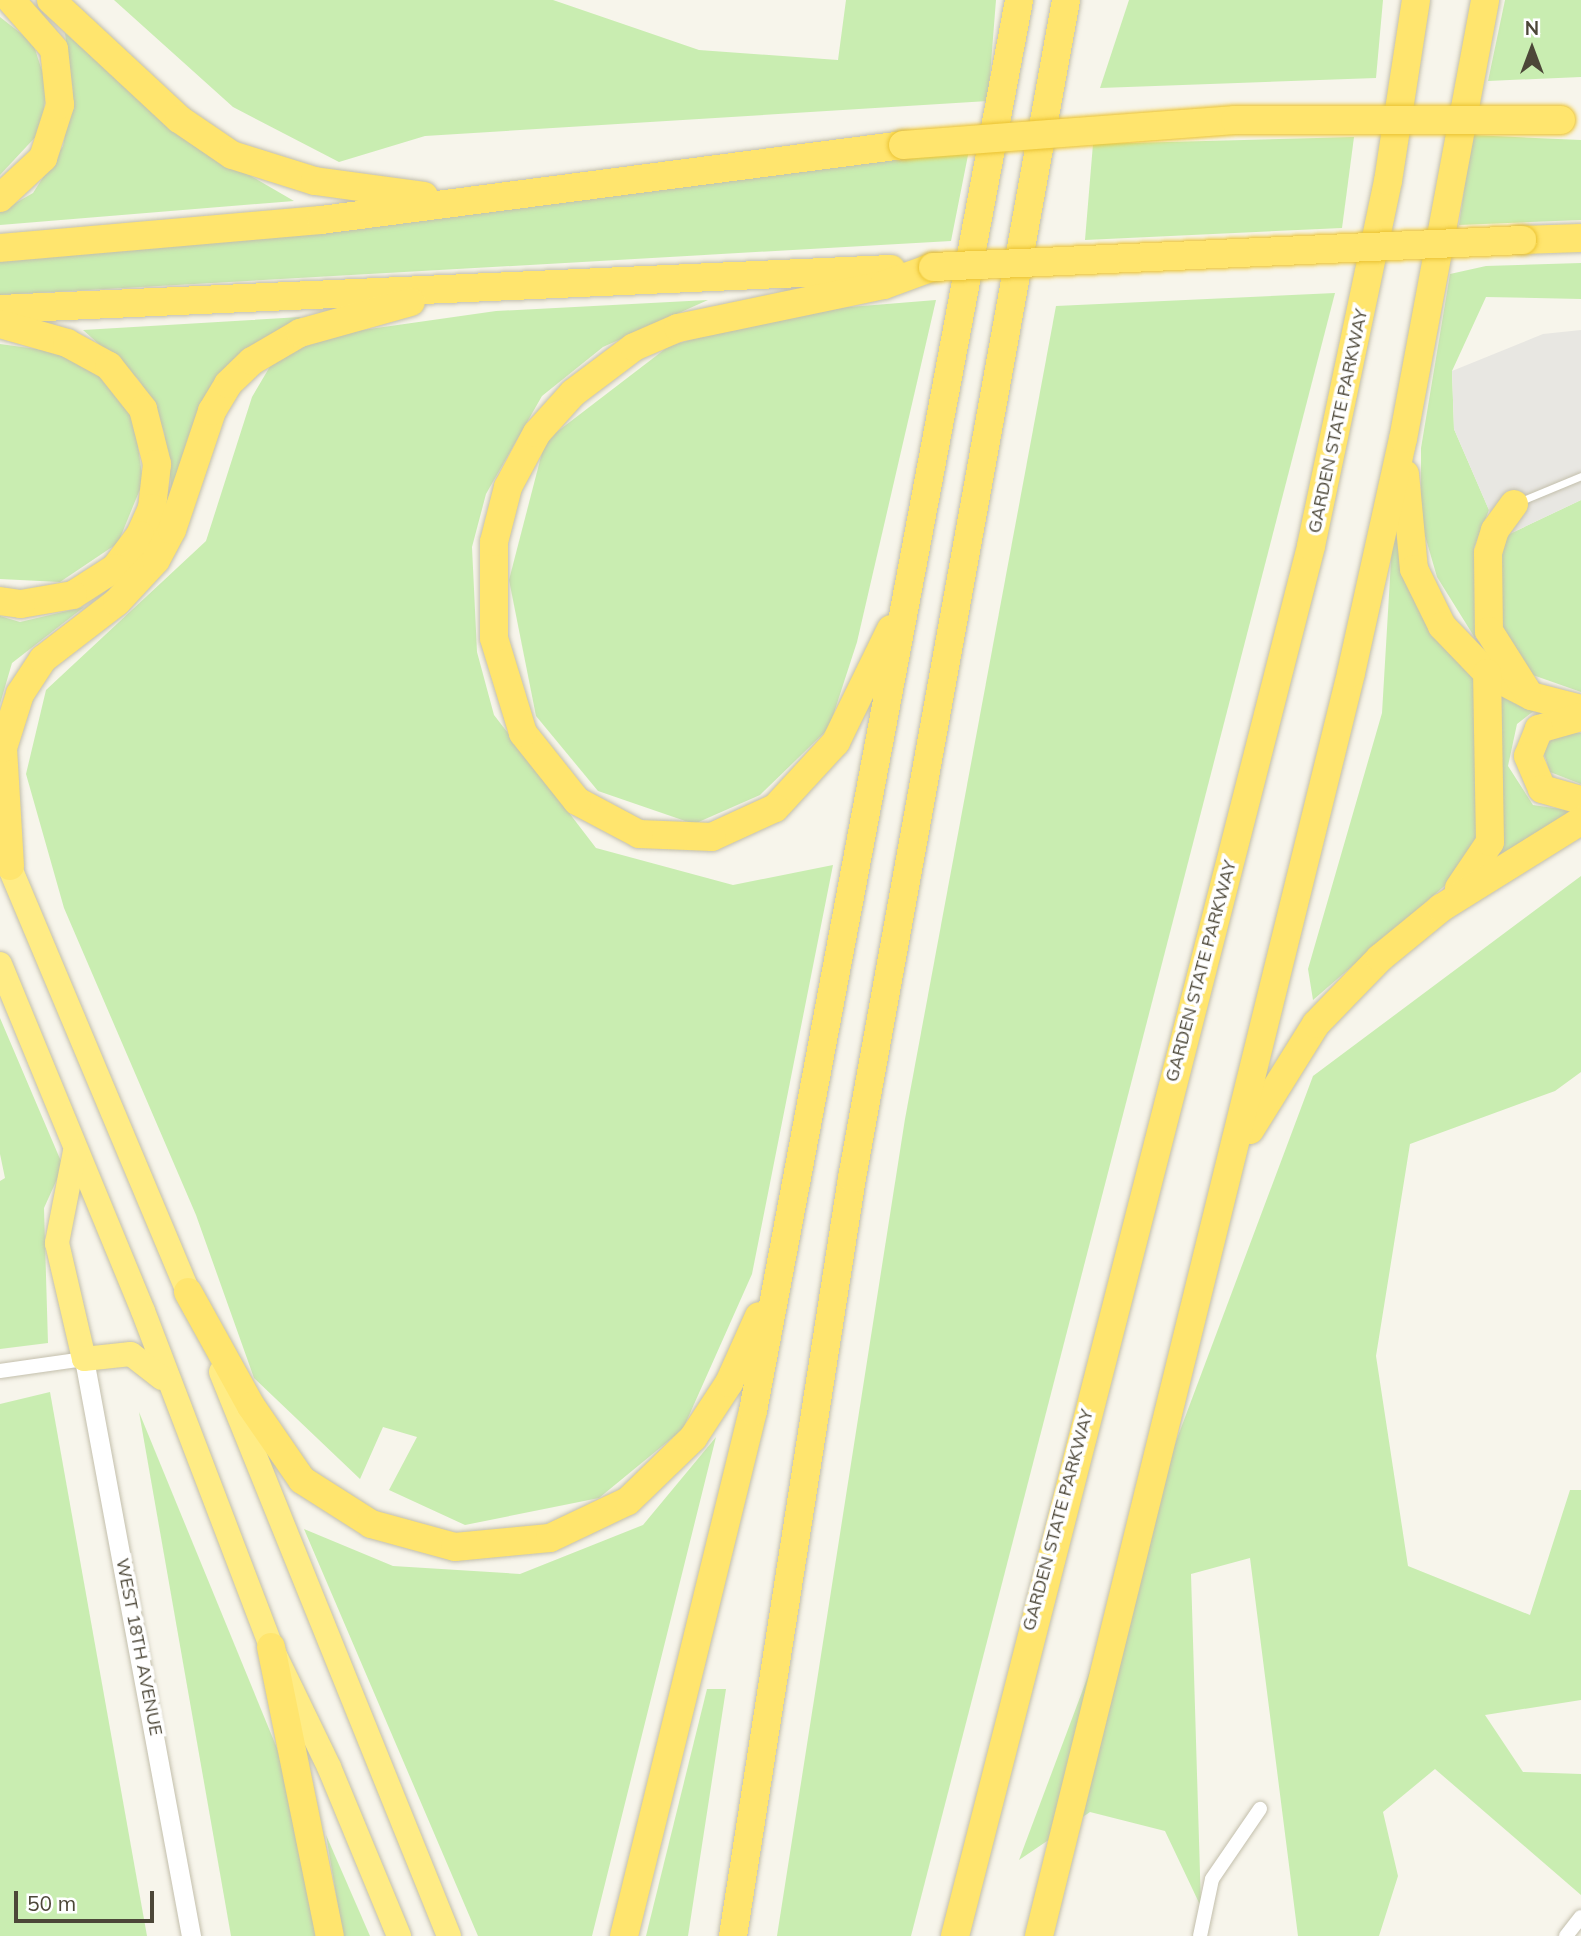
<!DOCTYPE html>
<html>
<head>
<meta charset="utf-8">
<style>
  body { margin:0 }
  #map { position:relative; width:1581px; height:1936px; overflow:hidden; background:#f7f5eb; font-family:Mulish,sans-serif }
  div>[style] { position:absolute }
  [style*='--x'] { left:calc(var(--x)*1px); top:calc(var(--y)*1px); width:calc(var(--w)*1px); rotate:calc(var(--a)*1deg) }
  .green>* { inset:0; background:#c9edb1 }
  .parking>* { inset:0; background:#e8e7e2 }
  .roads { filter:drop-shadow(0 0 2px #c3bfac) drop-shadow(0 0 2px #c3bfac) }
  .service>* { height:7px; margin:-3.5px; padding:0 3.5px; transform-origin:3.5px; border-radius:3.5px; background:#fff }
  .minor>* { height:14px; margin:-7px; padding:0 7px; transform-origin:7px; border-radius:7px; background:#fff }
  .tertiary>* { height:19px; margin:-9.5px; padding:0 9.5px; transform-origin:9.5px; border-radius:9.5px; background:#fff }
  .trunk>* { height:24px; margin:-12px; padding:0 12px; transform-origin:12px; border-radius:12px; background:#ffec85 }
  .motorway>* { height:28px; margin:-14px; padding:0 14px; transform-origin:14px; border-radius:14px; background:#ffe56e }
  .bridges { filter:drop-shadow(0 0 2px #ebc331) drop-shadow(0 0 2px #ebc331) }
  .motorway-bridge>* { height:28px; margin:-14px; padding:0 14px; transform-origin:14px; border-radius:14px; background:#ffe56e }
  span { translate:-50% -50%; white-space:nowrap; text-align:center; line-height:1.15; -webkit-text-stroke:7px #fff; paint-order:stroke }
  .street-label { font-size:18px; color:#4c4738 }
  .north { position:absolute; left:1497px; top:14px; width:70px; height:70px; -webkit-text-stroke:5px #fff; paint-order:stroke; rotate:0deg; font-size:19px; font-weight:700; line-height:28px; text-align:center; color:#4c4738 }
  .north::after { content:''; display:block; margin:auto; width:24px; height:32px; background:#4c4738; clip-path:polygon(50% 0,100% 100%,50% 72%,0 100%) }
  .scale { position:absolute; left:14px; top:1891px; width:140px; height:32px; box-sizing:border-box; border:4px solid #4c4738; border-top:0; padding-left:9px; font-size:21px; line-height:24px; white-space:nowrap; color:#4c4738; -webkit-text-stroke:5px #fff; paint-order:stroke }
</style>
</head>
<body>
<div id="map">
  <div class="green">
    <i style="clip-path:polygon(114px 0,553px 0,699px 50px,838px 60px,846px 0,996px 0,988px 101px,425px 136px,339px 162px,233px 107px)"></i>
    <i style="clip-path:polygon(1129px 0,1383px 0,1376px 78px,1100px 88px)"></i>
    <i style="clip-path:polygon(1505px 0,1581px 0,1581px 77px,1488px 81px)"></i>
    <i style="clip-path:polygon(0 17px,33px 43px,47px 86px,41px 131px,0 175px)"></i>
    <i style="clip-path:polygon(65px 33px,187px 139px,294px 201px,0 225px,0 212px,33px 193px,63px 146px,73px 92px)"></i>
    <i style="clip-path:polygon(1472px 135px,1581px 140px,1581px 220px,1459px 225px)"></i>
    <i style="clip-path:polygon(1354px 137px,1342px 228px,1085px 240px,1093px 144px)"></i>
    <i style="clip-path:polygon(969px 150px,951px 241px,0 295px,0 256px,353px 230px)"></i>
    <i style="clip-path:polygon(1581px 263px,1581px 299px,1486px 297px,1452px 371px,1454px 429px,1489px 510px,1474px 548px,1475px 638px,1437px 577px,1421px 522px,1421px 448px,1450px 274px,1486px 266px)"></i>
    <i style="clip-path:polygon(1335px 293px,911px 1936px,777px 1936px,905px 1119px,1056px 306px)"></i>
    <i style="clip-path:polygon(708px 300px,603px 347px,542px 396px,486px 494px,472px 547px,477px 652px,494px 715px,596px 848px,733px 885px,833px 865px,752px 1274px,683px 1429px,599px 1498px,465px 1525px,389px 1490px,417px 1437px,383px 1427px,360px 1479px,254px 1378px,196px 1215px,64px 908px,26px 774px,46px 690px,206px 541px,252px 397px,285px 341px,496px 311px)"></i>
    <i style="clip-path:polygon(936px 300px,857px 642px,829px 728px,760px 795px,694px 824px,598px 791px,536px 716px,509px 580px,545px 441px,669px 346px,788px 312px)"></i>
    <i style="clip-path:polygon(301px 317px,212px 384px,172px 491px,164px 432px,153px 403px,138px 379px,83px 330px)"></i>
    <i style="clip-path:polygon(0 344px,51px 351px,100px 372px,134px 417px,143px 482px,118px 543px,60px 582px,0 579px)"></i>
    <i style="clip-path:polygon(1581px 500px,1581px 692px,1527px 673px,1503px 644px,1501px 538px)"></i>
    <i style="clip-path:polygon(1393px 527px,1426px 618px,1478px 678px,1479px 832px,1464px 869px,1313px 1000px,1308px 969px,1382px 713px)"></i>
    <i style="clip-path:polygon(84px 607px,12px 663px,0 704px,0 616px,20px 622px)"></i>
    <i style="clip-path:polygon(1496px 689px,1535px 710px,1517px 724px,1508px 766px,1533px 805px,1574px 811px,1498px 857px)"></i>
    <i style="clip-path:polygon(1559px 733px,1581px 733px,1581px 784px,1550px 772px,1542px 748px)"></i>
    <i style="clip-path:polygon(1581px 876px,1581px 1072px,1555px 1091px,1410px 1144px,1376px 1356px,1408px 1566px,1530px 1615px,1570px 1490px,1581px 1490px,1581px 1700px,1485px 1715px,1523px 1772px,1581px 1774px,1581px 1895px,1435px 1769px,1383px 1812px,1398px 1876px,1379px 1936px,1298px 1936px,1250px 1558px,1191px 1574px,1201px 1907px,1165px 1831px,1090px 1812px,1019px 1860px,1313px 1076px)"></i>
    <i style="clip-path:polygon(0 1018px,63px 1166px,44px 1208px,48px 1343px,0 1349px,0 1181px,5px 1178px,0 1154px)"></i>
    <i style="clip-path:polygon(50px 1392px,147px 1936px,0 1936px,0 1404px)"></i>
    <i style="clip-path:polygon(139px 1412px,304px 1814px,315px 1936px,231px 1936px)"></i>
    <i style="clip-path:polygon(716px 1437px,592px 1936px,478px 1936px,304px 1529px,393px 1566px,520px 1574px,643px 1525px)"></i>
    <i style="clip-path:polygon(707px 1689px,726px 1689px,688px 1936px,646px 1936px)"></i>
    <i style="clip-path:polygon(326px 1835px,370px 1936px,343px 1936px)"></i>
  </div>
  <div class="parking">
    <i style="clip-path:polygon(1581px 330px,1581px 500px,1501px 538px,1454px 429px,1452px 371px,1543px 334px)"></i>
  </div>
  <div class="roads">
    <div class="service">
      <i style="--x:1521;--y:501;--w:65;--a:-22.6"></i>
    </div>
    <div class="minor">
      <i style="--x:0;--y:1371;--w:85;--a:-8.1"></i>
      <i style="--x:1200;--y:1936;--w:58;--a:-78.1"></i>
      <i style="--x:1212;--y:1879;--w:85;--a:-55.6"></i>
      <i style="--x:1566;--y:1936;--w:24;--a:-52"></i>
    </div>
    <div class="tertiary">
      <i style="--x:84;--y:1359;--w:587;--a:79.49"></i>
    </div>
    <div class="trunk">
      <i style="--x:2;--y:849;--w:499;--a:67.2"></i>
      <i style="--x:0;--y:964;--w:375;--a:67.6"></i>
      <i style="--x:143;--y:1311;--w:360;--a:69.1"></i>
      <i style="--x:271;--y:1647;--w:133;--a:64.2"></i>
      <i style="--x:329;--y:1767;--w:183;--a:67.5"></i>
      <i style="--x:75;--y:1151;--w:94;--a:101.1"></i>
      <i style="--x:57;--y:1243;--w:119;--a:76.9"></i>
      <i style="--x:84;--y:1359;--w:47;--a:-6.1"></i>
      <i style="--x:131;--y:1354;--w:39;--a:38"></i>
      <i style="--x:221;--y:1372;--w:608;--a:67.99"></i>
    </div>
    <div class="motorway">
      <i style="--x:51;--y:0;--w:175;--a:42.9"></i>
      <i style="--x:179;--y:119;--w:64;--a:34.2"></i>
      <i style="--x:232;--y:155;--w:87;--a:17.4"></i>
      <i style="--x:315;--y:181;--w:110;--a:7.8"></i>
      <i style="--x:0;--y:198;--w:59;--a:-42.9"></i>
      <i style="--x:43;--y:158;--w:56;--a:-72.2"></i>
      <i style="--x:60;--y:105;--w:56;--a:-96.1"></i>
      <i style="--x:54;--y:49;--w:65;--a:-131.3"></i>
      <i style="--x:1522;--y:240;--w:59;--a:-1.9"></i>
      <i style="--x:0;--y:248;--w:322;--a:-5"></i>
      <i style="--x:321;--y:220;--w:587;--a:-7.34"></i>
      <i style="--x:0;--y:309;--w:892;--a:-2.57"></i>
      <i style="--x:0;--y:324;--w:70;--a:15.8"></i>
      <i style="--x:67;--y:343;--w:48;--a:28.7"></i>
      <i style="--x:109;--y:366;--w:55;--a:51.7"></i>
      <i style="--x:143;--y:409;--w:57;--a:75.7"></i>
      <i style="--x:157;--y:464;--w:44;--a:96.5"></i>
      <i style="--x:152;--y:508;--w:30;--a:114"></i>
      <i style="--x:140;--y:535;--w:41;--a:127.1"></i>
      <i style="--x:115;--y:568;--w:50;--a:147.3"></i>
      <i style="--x:73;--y:595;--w:53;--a:170.2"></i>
      <i style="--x:21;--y:604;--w:21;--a:-172"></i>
      <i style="--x:1405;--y:474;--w:95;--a:84.6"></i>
      <i style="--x:1414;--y:569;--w:64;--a:63.8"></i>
      <i style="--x:1442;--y:626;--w:65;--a:46.2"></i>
      <i style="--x:1487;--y:673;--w:50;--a:27.6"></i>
      <i style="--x:1531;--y:696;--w:52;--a:14.6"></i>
      <i style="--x:1514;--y:504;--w:32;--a:126"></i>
      <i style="--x:1495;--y:530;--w:24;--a:107"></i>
      <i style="--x:1488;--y:553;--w:78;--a:89.3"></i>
      <i style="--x:1489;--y:631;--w:71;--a:57.7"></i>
      <i style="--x:891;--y:629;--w:126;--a:116"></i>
      <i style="--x:836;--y:742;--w:90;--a:132.7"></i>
      <i style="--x:775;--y:808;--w:69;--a:155.3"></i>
      <i style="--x:712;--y:837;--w:73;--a:-177.6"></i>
      <i style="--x:639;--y:834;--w:70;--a:-152"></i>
      <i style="--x:577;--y:801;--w:87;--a:-128.5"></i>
      <i style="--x:523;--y:733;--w:99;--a:-107"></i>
      <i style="--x:494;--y:638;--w:96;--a:-90"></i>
      <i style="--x:494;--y:542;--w:57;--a:-75.7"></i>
      <i style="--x:508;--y:487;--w:61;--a:-61.8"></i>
      <i style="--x:537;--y:433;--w:54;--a:-48"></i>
      <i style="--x:573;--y:393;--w:76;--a:-37"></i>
      <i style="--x:634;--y:347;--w:48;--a:-23.4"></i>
      <i style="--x:678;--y:328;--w:210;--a:-11.8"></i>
      <i style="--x:884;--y:285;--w:52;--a:-20.2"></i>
      <i style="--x:1581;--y:717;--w:44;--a:164.1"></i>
      <i style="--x:1539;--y:729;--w:29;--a:112"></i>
      <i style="--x:1528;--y:756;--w:36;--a:67"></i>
      <i style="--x:1542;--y:789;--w:41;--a:15.8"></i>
      <i style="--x:10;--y:866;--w:118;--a:-93.4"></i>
      <i style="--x:3;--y:748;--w:57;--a:-72.5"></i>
      <i style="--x:20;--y:694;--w:42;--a:-56.7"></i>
      <i style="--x:43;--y:659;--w:93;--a:-37.6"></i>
      <i style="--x:117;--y:602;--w:57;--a:-47.1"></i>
      <i style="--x:156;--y:560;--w:34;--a:-62"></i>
      <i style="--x:172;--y:530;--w:126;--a:-71.4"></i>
      <i style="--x:212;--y:411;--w:31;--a:-59"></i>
      <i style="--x:228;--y:384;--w:33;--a:-44"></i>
      <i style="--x:252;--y:361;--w:56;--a:-30.3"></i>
      <i style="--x:300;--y:333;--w:115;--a:-15.6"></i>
      <i style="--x:1459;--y:888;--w:55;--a:-56"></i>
      <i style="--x:1490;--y:842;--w:169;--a:-91"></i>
      <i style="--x:1250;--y:1130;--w:125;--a:-58.1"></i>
      <i style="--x:1316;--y:1024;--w:92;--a:-45.9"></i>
      <i style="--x:1380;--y:958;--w:79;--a:-39.3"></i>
      <i style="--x:1441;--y:908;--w:165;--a:-31.9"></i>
      <i style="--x:188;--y:1292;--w:130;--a:61.1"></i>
      <i style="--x:251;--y:1406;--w:90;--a:55.4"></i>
      <i style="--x:302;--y:1480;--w:82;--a:32.5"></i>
      <i style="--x:371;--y:1524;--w:87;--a:15.3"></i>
      <i style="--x:455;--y:1547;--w:95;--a:-5.4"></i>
      <i style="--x:550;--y:1538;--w:86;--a:-25.4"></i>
      <i style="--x:628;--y:1501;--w:91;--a:-44.1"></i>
      <i style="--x:693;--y:1438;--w:66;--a:-56.8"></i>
      <i style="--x:729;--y:1383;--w:73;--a:-65.9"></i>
      <i style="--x:271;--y:1647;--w:295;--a:78.5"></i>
      <i style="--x:624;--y:1936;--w:541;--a:-76.2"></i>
      <i style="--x:753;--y:1411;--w:1436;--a:-79.32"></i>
      <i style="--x:733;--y:1936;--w:767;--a:-81.08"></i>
      <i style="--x:852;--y:1178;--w:1197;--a:-79.7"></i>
      <i style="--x:955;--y:1936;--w:1435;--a:-75.63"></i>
      <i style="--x:1311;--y:546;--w:373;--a:-78.1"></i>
      <i style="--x:1388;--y:181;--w:183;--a:-81.2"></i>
      <i style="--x:1039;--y:1936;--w:1301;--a:-76.12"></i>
      <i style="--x:1351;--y:673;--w:240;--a:-77.5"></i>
      <i style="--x:1403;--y:439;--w:447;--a:-79.4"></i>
    </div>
  </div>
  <div class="bridges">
    <div class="motorway-bridge">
      <i style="--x:903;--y:145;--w:333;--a:-4.3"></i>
      <i style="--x:1235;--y:120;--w:326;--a:0"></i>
      <i style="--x:933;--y:267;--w:590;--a:-2.62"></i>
    </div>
  </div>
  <div class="street-label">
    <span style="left:1338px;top:421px;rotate:-78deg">GARDEN STATE PARKWAY</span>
    <span style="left:1201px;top:971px;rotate:-75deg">GARDEN STATE PARKWAY</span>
    <span style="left:1058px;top:1520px;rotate:-75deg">GARDEN STATE PARKWAY</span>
    <span style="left:139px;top:1647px;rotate:79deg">WEST 18TH AVENUE</span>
  </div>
  <div class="north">N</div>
  <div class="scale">50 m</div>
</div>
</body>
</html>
